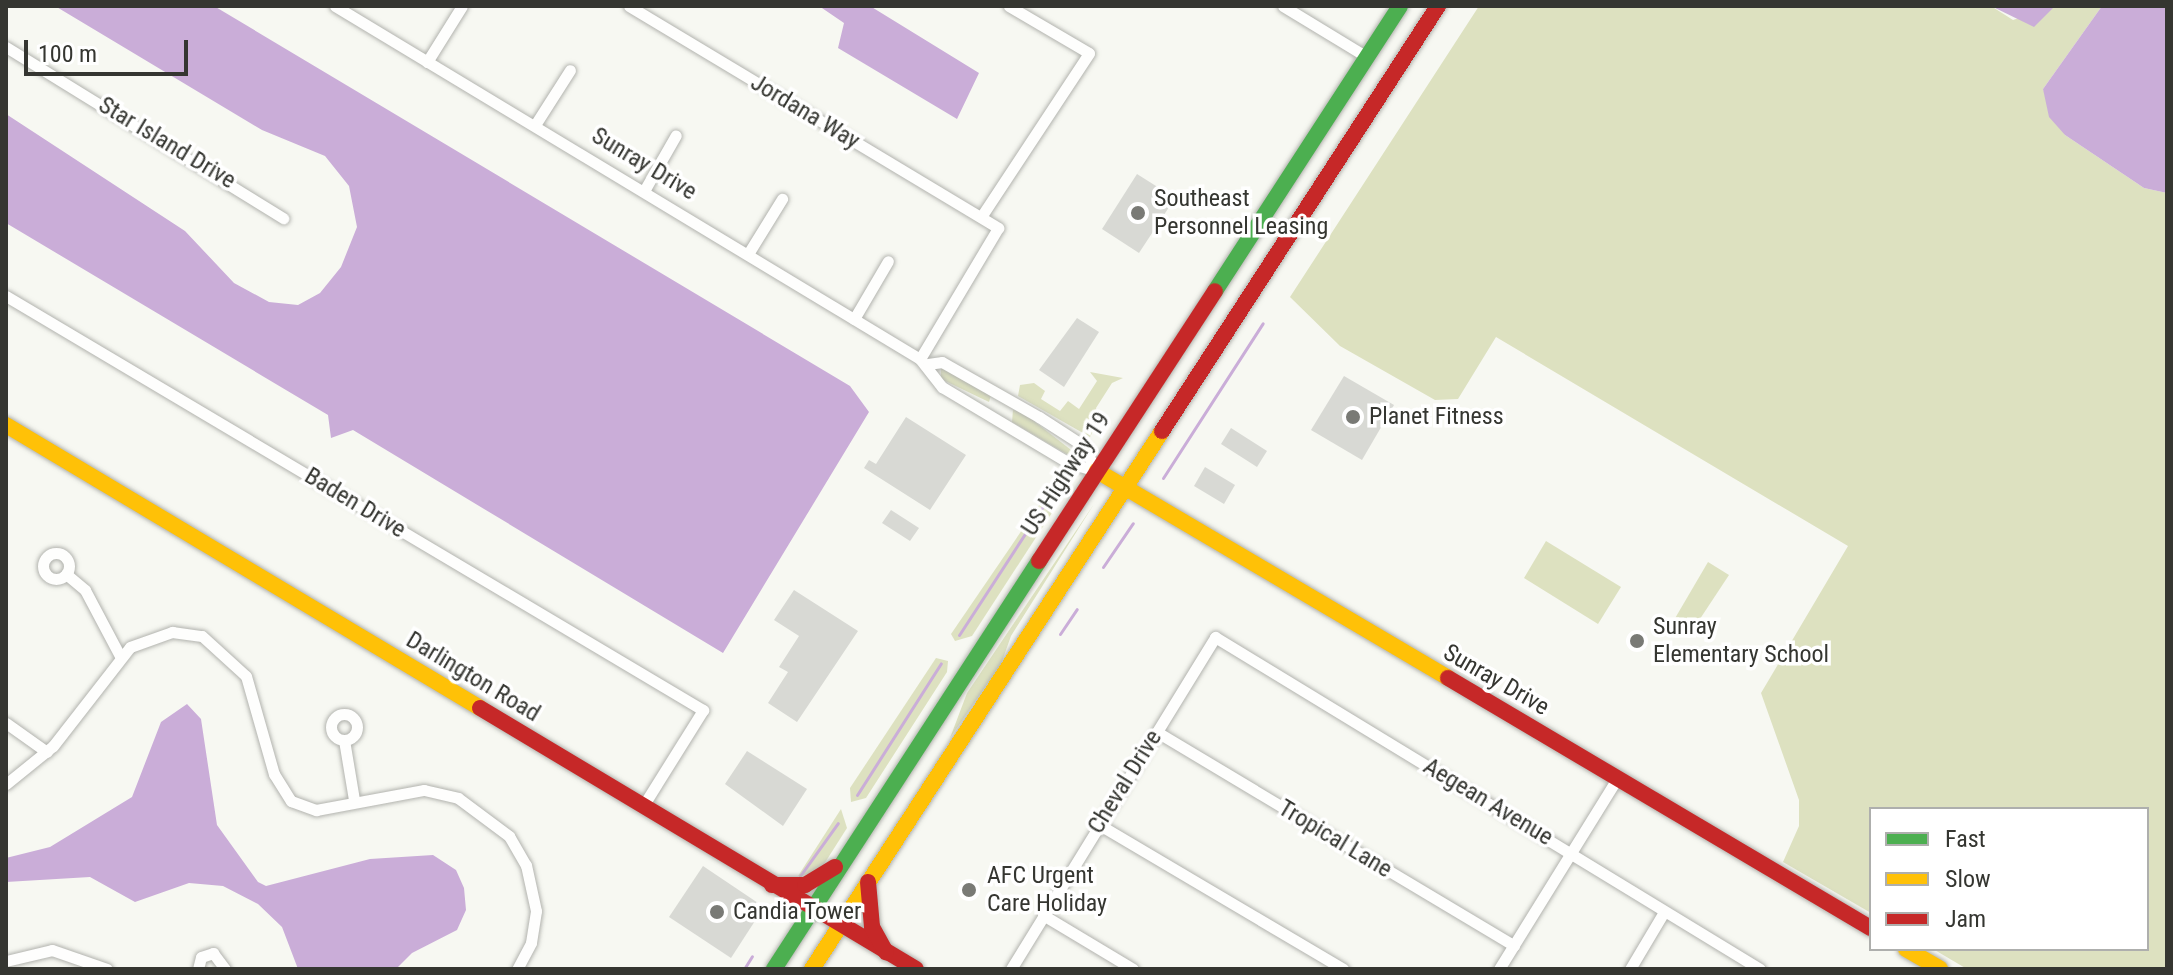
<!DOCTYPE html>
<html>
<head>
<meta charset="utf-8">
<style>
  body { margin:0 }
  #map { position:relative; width:2173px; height:975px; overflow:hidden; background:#f7f8f2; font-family:"Roboto Condensed",sans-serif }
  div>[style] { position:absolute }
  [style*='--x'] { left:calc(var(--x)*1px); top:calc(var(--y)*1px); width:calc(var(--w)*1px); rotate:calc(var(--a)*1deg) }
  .green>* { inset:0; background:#dde1c0 }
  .water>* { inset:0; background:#caadd8 }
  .stream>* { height:3px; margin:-1.5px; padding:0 1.5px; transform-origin:1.5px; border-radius:1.5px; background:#caadd8 }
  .building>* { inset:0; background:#d8d9d4 }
  .roads { filter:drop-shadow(0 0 2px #b2b3ae) drop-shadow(0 0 2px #b2b3ae) }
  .street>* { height:11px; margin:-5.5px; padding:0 5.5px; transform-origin:5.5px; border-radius:5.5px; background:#fefefd }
  .street>.ring { margin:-5.5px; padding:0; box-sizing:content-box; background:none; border:11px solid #fefefd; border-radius:50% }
  .fast>* { height:16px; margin:-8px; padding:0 8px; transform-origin:8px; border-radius:8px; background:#4caf50 }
  .slow>* { height:16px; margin:-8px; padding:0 8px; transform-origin:8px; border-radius:8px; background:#ffc107 }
  .jam>* { height:16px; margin:-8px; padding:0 8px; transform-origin:8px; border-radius:8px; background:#c62828 }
  .dots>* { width:22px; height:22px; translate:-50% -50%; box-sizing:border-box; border:4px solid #fff; border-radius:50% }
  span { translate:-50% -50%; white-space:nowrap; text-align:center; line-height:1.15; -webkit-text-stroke:7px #fff; paint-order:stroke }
  .street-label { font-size:24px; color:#353631 }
  .poi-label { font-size:24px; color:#353631 }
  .left { translate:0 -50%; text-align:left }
  .frame { position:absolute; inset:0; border:8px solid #353631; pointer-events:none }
  .legend { position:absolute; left:1869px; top:807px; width:280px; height:144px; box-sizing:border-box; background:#fff; border:2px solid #aeafad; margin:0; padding:10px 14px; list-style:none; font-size:24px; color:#353631 }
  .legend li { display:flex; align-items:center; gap:16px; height:40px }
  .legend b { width:40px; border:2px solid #aeafad }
  .scale { position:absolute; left:24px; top:40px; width:164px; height:36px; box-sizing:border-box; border:4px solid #353631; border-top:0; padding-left:10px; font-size:24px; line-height:28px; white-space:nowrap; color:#353631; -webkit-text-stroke:6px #fff; paint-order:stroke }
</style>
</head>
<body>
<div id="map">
  <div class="green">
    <i style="clip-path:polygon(1479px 6px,1991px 6px,2013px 20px,2055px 6px,2102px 6px,2043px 89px,2065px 135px,2144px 188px,2167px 193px,2167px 969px,1967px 969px,1933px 949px,2147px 949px,2147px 809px,1871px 809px,1871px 913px,1783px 862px,1799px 826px,1799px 800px,1761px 693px,1848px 546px,1496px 337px,1458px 399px,1435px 400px,1340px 346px,1290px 297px)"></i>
    <i style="clip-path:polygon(941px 366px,991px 395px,989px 402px,941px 379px)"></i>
    <i style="clip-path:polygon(1090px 372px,1123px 378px,1112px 383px,1096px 408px,1099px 420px,1090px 437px,1018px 396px,1020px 385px,1034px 383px,1045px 391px,1041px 399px,1060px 411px,1068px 401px,1079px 409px,1097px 381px)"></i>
    <i style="clip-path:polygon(1013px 410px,1021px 411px,1075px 453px,1070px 456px,1012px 422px)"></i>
    <i style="clip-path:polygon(1061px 473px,1071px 479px,1068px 488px,972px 636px,955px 641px,951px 634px)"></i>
    <i style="clip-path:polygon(1094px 504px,1011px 636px,1001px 664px,950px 738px,967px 693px)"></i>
    <i style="clip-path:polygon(1546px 541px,1621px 587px,1598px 624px,1524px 578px)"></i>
    <i style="clip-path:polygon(1708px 562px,1729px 575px,1692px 631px,1674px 620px)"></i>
    <i style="clip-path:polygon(936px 658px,948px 661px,947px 672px,866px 798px,851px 802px,850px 788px)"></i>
    <i style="clip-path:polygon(841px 809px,847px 828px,819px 872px,798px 876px)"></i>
  </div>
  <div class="water">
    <i style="clip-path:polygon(55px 6px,214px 6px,850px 386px,869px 412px,723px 653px,353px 430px,331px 438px,328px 415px,6px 223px,6px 114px,185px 231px,234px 283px,269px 302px,298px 305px,320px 293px,341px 267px,357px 227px,349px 186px,325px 156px,262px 130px)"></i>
    <i style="clip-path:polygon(819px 6px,870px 6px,979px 73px,957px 119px,838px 48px,844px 23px)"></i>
    <i style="clip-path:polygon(1991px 6px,2055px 6px,2034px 27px)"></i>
    <i style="clip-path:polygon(2102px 6px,2167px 6px,2167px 193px,2144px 188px,2065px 135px,2049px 117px,2043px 89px)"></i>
    <i style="clip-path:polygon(187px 704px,201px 719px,217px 825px,258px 882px,266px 886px,370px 859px,433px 855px,456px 870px,464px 888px,466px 910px,457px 930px,412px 953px,396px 969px,298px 969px,282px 927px,258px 904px,223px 886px,189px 883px,135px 902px,90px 877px,6px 882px,6px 858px,50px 847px,132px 797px,161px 722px)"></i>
  </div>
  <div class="stream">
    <i style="--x:1163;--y:478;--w:184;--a:-57.2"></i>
    <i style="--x:1103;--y:567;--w:53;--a:-55.7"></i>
    <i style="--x:1060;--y:634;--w:30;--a:-56"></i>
    <i style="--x:959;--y:635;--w:185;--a:-56.9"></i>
    <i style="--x:857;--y:795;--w:156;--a:-57.5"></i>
    <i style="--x:800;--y:876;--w:65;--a:-54.4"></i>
    <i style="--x:744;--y:969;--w:15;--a:-58"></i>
  </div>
  <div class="building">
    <i style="clip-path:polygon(1137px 174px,1175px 198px,1139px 253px,1102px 229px)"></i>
    <i style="clip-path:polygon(1077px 318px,1099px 332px,1064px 387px,1039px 370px)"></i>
    <i style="clip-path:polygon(1344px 376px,1394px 405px,1362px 460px,1311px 430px)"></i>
    <i style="clip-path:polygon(906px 417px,966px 455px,930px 510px,864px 468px,869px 460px,876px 464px)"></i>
    <i style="clip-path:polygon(1231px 428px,1267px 451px,1257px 467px,1221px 444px)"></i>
    <i style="clip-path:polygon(1205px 467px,1235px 485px,1224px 504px,1194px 486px)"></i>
    <i style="clip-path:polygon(891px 510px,919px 528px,910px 541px,882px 523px)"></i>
    <i style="clip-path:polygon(794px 590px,858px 631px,797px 722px,768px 703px,788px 672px,779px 667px,799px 636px,774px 620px)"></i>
    <i style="clip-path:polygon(747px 751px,807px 789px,783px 826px,725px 784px)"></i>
    <i style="clip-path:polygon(703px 866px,764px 907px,731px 958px,669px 917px)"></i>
  </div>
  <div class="roads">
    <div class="street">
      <i style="--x:335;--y:6;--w:683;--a:31.11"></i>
      <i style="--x:920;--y:359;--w:36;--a:52"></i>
      <i style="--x:942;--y:387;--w:148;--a:30.9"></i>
      <i style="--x:1069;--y:463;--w:29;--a:16"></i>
      <i style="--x:629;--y:6;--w:431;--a:31"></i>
      <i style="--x:998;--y:228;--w:152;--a:120.8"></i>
      <i style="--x:1283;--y:6;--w:98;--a:31.3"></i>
      <i style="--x:6;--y:47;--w:326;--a:31.7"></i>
      <i style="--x:427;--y:62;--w:66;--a:-58"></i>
      <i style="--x:535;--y:125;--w:65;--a:-57.5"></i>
      <i style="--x:644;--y:191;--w:64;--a:-60.3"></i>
      <i style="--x:981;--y:217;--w:196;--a:-56.6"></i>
      <i style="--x:1089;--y:53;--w:93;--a:-149.6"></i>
      <i style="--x:748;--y:254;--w:65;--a:-58.3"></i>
      <i style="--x:6;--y:296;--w:811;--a:30.71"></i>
      <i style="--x:703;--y:710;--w:113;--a:122"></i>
      <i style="--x:854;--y:319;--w:67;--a:-59.6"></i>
      <i style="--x:928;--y:364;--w:14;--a:-8"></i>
      <i style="--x:942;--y:362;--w:112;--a:29.6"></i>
      <i style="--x:1039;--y:417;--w:50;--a:32.7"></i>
      <i style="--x:1081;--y:444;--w:31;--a:59"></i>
      <i class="ring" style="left:43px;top:553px;width:15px;height:15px"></i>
      <i style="--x:66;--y:574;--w:25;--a:40"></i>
      <i style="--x:85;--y:590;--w:75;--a:62.1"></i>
      <i class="ring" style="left:331px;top:714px;width:15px;height:15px"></i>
      <i style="--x:6;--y:723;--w:50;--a:35.3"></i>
      <i style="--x:1157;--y:732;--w:416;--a:30.9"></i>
      <i style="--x:344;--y:740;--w:61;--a:80.5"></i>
      <i style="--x:6;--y:784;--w:60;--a:-39"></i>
      <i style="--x:53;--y:746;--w:125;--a:-52.1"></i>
      <i style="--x:130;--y:647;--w:45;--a:-19.7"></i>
      <i style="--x:172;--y:632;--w:30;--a:8"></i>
      <i style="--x:202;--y:636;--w:59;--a:42.3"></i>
      <i style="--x:246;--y:676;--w:102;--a:74.1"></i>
      <i style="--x:274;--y:774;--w:32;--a:58"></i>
      <i style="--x:291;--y:801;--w:27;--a:20"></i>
      <i style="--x:316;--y:810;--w:110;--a:-10.5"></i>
      <i style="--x:424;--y:790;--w:35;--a:13"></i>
      <i style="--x:458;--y:798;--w:64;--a:36.7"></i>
      <i style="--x:509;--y:836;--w:34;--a:60"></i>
      <i style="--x:526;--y:865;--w:47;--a:77.7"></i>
      <i style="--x:536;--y:911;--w:32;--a:99"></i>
      <i style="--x:531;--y:943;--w:30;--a:118"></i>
      <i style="--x:1098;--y:824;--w:285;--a:30.6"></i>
      <i style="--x:1043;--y:915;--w:105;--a:31"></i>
      <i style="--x:6;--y:961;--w:47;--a:-13.4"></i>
      <i style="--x:52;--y:950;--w:58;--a:19.1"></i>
      <i style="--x:198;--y:969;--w:12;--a:-76"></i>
      <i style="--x:201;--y:957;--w:13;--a:-18"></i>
      <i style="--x:213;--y:953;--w:20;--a:53"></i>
      <i style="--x:1011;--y:969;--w:390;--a:-58.4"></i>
      <i style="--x:1215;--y:637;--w:638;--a:31.35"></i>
      <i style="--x:1499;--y:969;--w:224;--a:-58.2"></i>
      <i style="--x:1630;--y:969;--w:66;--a:-59.2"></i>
    </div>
    <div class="fast">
      <i style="--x:1215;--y:291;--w:340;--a:-57"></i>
      <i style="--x:774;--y:969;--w:487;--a:-57"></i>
    </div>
    <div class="slow">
      <i style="--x:6;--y:425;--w:552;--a:30.84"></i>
      <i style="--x:1097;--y:471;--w:407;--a:30.5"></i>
      <i style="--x:1906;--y:949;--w:39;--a:30"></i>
      <i style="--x:812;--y:969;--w:642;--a:-56.95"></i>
    </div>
    <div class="jam">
      <i style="--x:1162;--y:431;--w:507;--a:-57"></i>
      <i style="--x:1039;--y:561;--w:322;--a:-56.9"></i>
      <i style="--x:1448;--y:678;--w:491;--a:30.6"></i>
      <i style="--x:480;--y:708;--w:508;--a:30.91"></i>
      <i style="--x:868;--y:882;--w:45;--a:84.9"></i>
      <i style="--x:872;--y:927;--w:29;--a:61"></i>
      <i style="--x:772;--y:885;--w:33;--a:0"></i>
      <i style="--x:805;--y:885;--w:35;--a:-31"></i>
    </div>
  </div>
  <div class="dots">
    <i style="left:1138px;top:213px;background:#797a75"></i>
    <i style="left:1353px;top:417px;background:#797a75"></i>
    <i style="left:1637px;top:641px;background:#797a75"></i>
    <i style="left:969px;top:890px;background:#797a75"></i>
    <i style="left:717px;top:912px;background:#797a75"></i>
  </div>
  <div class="street-label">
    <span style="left:805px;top:112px;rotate:31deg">Jordana Way</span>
    <span style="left:167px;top:143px;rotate:31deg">Star Island Drive</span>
    <span style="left:644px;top:164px;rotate:31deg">Sunray Drive</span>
    <span style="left:1066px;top:474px;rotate:-57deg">US Highway 19</span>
    <span style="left:355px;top:503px;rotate:31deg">Baden Drive</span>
    <span style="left:473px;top:677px;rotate:31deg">Darlington Road</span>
    <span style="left:1496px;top:680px;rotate:30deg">Sunray Drive</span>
    <span style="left:1125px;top:782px;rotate:-58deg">Cheval Drive</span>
    <span style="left:1488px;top:802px;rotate:31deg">Aegean Avenue</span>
    <span style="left:1335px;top:839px;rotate:31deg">Tropical Lane</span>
  </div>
  <div class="poi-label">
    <span class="left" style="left:1154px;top:213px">Southeast<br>Personnel Leasing</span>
    <span class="left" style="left:1369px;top:417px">Planet Fitness</span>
    <span class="left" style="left:1653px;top:641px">Sunray<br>Elementary School</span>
    <span class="left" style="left:987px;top:890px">AFC Urgent<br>Care Holiday</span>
    <span class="left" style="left:733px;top:912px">Candia Tower</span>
  </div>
  <div class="frame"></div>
  <ul class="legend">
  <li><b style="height:10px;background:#4caf50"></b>Fast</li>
  <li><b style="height:10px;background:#ffc107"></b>Slow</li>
  <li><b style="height:10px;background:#c62828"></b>Jam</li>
  </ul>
  <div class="scale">100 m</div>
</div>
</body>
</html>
